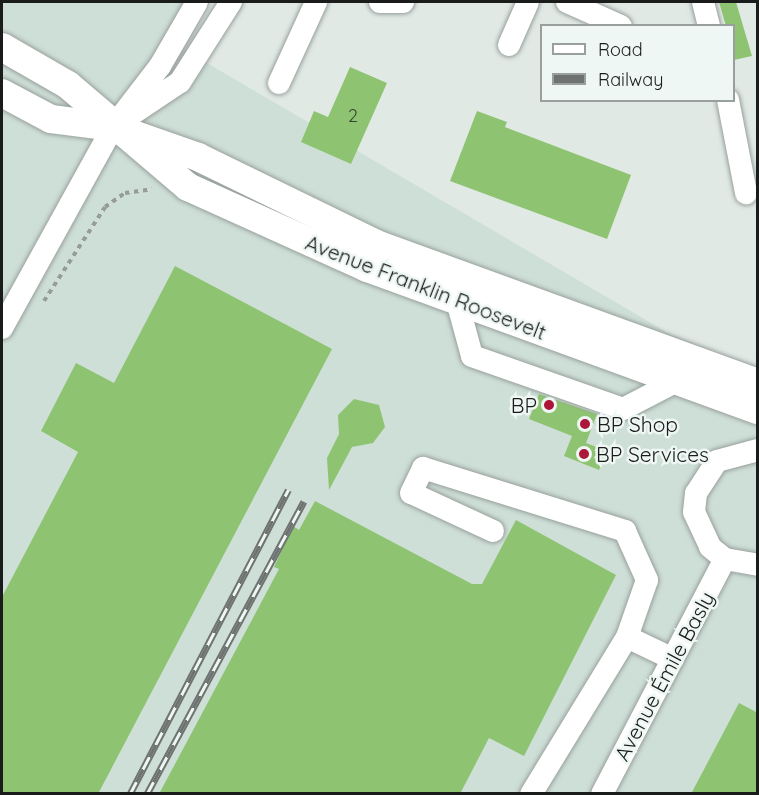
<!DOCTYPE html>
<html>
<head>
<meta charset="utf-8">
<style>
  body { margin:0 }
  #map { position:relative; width:759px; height:795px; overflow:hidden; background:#e1e9e5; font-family:Quicksand,sans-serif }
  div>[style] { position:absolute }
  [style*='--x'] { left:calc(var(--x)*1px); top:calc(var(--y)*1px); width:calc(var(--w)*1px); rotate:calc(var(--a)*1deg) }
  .built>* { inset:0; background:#cedfd7 }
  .building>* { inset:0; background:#8ec471 }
  .path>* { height:4px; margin-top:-2px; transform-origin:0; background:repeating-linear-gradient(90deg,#969c99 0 4.5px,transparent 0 9px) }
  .roads { filter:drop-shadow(0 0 2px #98a09c) drop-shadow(0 0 2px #98a09c) }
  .minor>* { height:22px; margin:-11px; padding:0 11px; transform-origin:11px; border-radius:11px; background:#fff }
  .major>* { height:28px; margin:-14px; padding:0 14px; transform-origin:14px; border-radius:14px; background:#fff }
  .rail>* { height:7px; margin-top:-3.5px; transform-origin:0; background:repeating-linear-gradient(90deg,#eef7f3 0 14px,#6e7371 0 28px); box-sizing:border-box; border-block:2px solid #6e7371 }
  .dots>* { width:16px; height:16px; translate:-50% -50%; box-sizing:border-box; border:3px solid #eef7f3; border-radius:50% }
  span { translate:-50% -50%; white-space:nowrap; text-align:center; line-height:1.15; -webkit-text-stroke:5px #eef7f3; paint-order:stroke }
  .number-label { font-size:18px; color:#364630 }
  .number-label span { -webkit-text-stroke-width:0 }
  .street-label { font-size:21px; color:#191c1b }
  .poi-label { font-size:21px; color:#191c1b }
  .right { translate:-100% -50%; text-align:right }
  .left { translate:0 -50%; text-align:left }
  .frame { position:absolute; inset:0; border:3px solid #191c1b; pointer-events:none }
  .legend { position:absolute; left:540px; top:24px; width:195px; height:78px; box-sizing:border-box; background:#eef7f3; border:2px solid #999f9d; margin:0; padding:8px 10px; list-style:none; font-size:18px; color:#191c1b }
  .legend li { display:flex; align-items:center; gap:12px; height:30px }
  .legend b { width:30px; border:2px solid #999f9d }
</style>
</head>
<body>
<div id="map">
  <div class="built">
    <i style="clip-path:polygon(2px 2px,210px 2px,178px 46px,670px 334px,757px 369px,757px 793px,2px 794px)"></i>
  </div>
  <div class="building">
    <i style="clip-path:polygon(719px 2px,736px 2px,752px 56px,734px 60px,734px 26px,726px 26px)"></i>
    <i style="clip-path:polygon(350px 67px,387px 83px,351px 164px,301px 142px,314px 111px,328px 117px)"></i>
    <i style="clip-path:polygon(477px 111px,507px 122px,505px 127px,631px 175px,607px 239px,450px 181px)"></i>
    <i style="clip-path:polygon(175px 266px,332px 349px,98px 794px,2px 794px,2px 597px,78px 452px,41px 431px,76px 363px,114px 383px)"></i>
    <i style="clip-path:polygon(539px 394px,597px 414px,586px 443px,607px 451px,599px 470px,564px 456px,572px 436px,529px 419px)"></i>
    <i style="clip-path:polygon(354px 399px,379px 405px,385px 427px,373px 443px,352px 447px,329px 490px,327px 458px,339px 434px,338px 415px)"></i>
    <i style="clip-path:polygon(315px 501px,472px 584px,482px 584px,516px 520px,616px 575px,524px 756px,489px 738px,460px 794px,159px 794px,279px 569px,274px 567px,293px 526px,299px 530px)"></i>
    <i style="clip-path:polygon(739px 703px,758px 713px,758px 794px,691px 794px)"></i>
  </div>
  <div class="path">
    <i style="--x:44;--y:301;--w:112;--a:-57"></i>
    <i style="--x:105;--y:207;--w:24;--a:-35"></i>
    <i style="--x:125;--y:193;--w:27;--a:-8"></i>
  </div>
  <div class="roads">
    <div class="minor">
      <i style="--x:380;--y:2;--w:23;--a:0"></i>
      <i style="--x:567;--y:2;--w:59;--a:24"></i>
      <i style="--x:703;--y:2;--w:25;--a:76"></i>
      <i style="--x:509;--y:45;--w:47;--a:-66.2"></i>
      <i style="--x:279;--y:83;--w:89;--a:-65.4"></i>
      <i style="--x:728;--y:100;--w:95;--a:79"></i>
      <i style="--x:129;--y:116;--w:61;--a:-33.7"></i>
      <i style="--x:180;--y:82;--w:95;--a:-57.5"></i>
      <i style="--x:457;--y:301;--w:57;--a:74.7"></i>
      <i style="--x:472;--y:356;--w:160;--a:19.3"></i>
      <i style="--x:623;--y:409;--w:63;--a:-27.4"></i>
      <i style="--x:2;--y:328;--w:230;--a:-61.1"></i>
      <i style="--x:113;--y:127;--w:77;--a:-52.4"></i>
      <i style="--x:160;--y:66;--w:74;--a:-60"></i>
      <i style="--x:758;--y:450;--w:42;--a:165"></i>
      <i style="--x:717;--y:461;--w:38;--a:123"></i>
      <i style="--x:696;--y:493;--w:19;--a:96"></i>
      <i style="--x:694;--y:512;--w:38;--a:65"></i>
      <i style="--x:710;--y:547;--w:19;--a:39"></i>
      <i style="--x:725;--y:559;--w:34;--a:10"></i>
      <i style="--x:493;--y:531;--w:90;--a:-155.1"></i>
      <i style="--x:411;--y:493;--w:28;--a:-64"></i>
      <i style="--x:423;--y:468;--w:212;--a:17.3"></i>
      <i style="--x:625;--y:531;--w:54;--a:65.8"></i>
      <i style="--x:647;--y:580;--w:60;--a:109.3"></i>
      <i style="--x:627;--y:637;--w:184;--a:121.4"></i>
      <i style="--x:627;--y:637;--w:51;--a:25.6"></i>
      <i style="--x:602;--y:794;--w:265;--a:-62.4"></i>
    </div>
    <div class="major">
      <i style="--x:2;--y:47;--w:76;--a:29.9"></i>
      <i style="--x:68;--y:85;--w:157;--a:40.4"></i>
      <i style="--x:188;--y:187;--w:196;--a:24.3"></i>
      <i style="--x:367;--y:268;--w:416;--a:20"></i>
      <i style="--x:2;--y:93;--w:55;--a:28"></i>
      <i style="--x:51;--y:119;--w:63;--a:7.4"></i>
      <i style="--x:113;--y:127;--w:90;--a:19.4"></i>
      <i style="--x:198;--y:157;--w:198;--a:26"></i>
      <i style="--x:376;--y:244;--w:407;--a:20"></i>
    </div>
  </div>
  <div class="rail">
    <i style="--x:130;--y:794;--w:343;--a:-62.5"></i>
    <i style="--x:147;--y:794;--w:332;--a:-61.8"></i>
  </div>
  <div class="dots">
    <i style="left:549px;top:405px;background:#ab1639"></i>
    <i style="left:585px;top:424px;background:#ab1639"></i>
    <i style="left:584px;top:454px;background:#ab1639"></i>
  </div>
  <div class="number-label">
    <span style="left:353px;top:116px">2</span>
  </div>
  <div class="street-label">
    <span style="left:426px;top:287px;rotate:21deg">Avenue Franklin Roosevelt</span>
    <span style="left:664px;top:676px;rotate:-62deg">Avenue Émile Basly</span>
  </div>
  <div class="poi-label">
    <span class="right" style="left:537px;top:405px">BP</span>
    <span class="left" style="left:597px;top:424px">BP Shop</span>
    <span class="left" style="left:596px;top:454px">BP Services</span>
  </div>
  <div class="frame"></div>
  <ul class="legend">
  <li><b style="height:8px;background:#fff"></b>Road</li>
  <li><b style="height:8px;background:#6e7371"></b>Railway</li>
  </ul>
</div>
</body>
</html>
